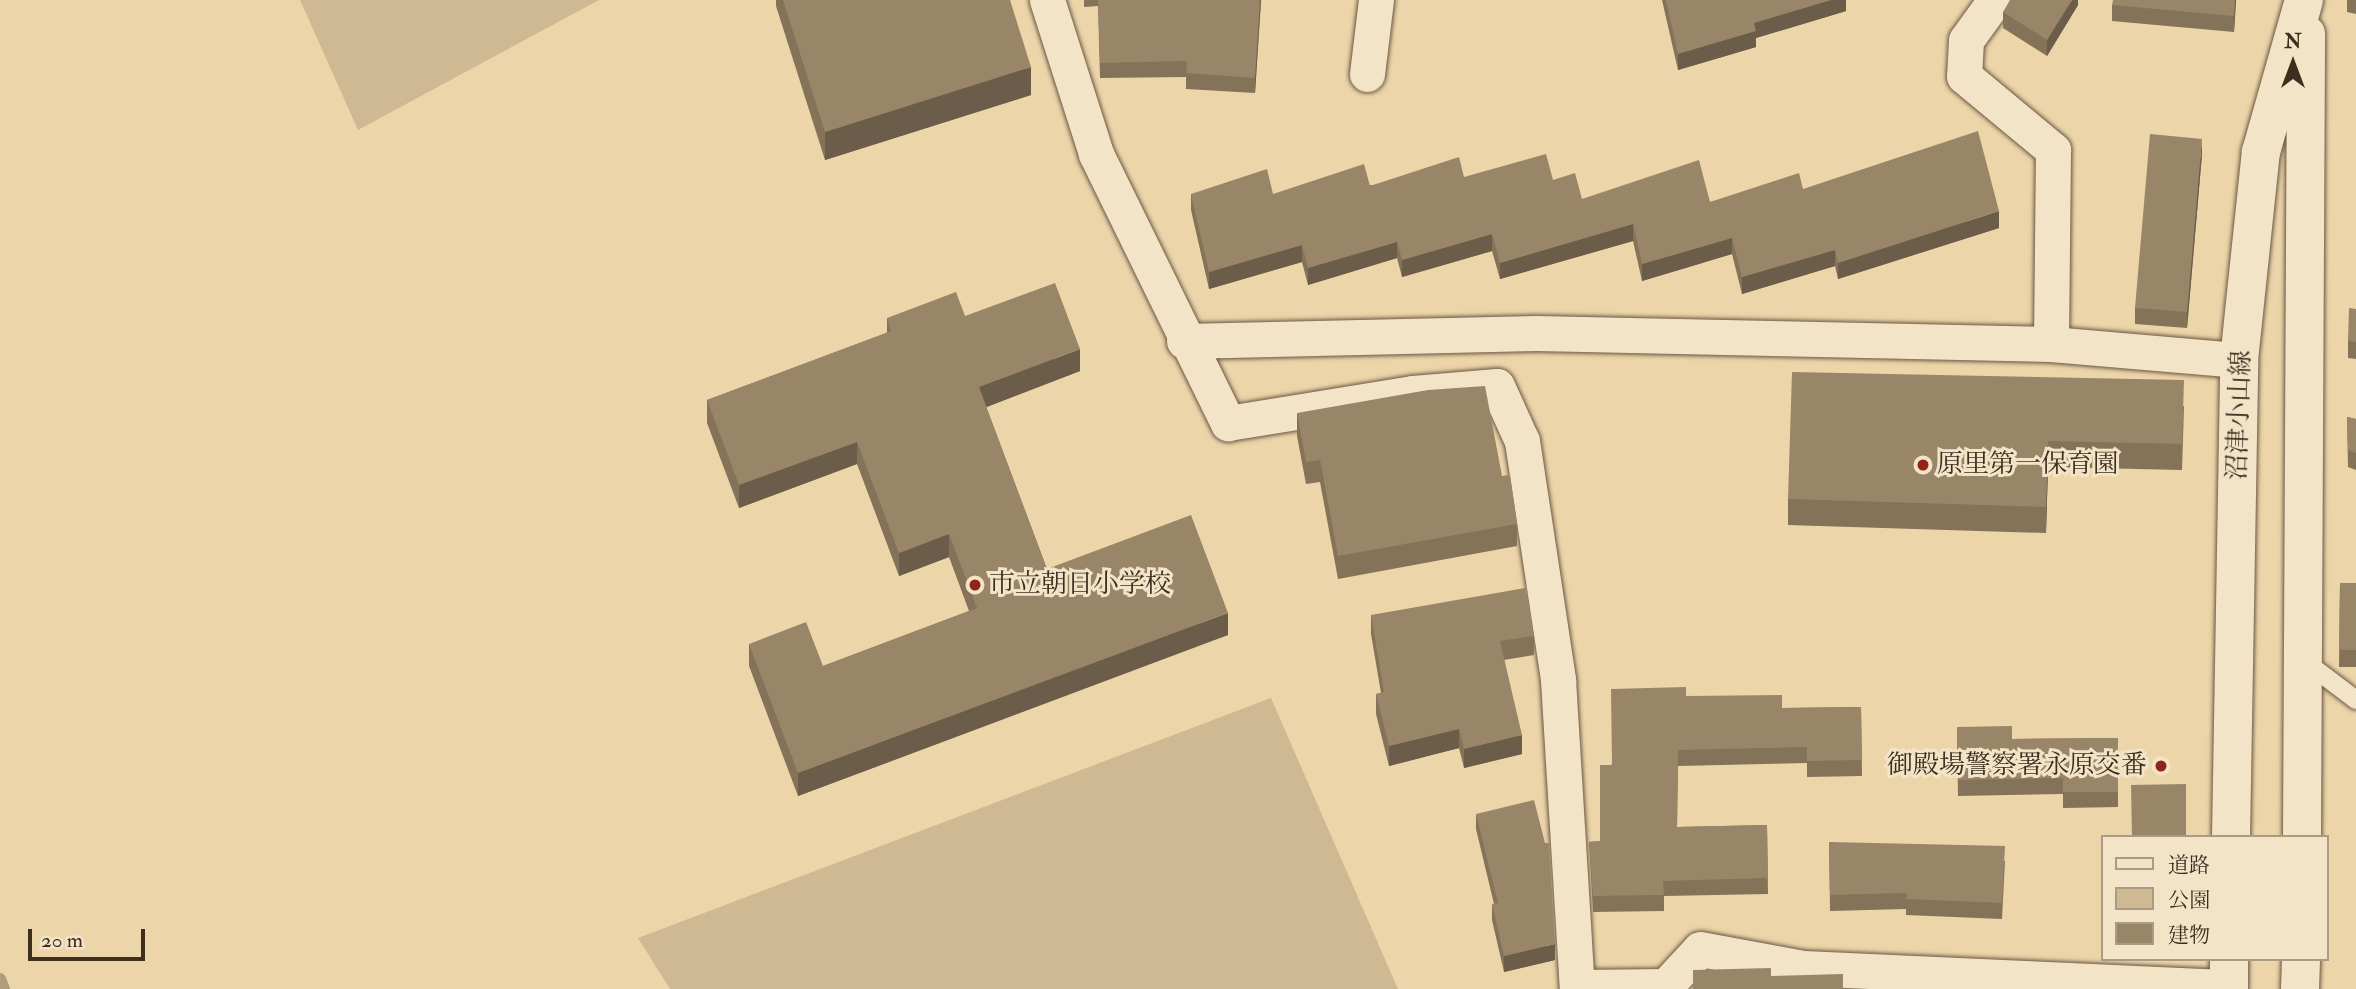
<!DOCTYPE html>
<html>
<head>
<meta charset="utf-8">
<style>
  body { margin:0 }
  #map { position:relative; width:2356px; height:989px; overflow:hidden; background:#edd5aa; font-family:"IM FELL Double Pica","Noto Serif JP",serif }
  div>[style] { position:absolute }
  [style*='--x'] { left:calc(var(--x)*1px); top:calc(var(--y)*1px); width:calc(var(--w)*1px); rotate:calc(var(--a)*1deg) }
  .green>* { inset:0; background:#cfb993 }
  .stream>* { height:12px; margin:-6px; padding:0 6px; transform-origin:6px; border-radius:6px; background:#b19c7b }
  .roads { filter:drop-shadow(0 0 2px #695842) drop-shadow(0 0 2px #695842) }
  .lane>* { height:18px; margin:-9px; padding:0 9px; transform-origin:9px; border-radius:9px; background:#f3e4c8 }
  .street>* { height:35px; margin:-17.5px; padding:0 17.5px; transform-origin:17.5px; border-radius:17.5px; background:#f3e4c8 }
  .secondary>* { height:38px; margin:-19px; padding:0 19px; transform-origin:19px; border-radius:19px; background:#f3e4c8 }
  .wall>* { inset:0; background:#847259 }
  .shaded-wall>* { inset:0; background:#6b5d49 }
  .building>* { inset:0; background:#998568 }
  .dots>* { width:19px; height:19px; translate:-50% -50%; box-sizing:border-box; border:4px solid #f3e4c8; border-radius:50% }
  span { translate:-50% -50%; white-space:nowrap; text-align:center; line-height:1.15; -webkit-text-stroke:6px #f3e4c8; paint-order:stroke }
  .street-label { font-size:26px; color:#3d2e20 }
  .poi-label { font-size:26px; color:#3d2e20 }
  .left { translate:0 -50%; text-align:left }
  .right { translate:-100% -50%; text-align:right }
  .legend { position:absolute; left:2101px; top:835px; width:228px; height:126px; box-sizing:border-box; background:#f3e4c8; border:2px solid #aa9b85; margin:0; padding:9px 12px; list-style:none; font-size:21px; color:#3d2e20 }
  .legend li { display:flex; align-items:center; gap:14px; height:35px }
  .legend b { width:35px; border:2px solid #aa9b85 }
  .north { position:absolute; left:2258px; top:28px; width:70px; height:70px; -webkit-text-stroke:5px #f3e4c8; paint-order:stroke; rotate:0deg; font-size:19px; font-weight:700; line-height:28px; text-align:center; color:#3d2e20 }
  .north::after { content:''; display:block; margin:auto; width:24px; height:32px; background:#3d2e20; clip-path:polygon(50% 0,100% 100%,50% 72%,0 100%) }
  .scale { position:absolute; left:28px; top:929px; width:117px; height:32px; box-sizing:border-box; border:4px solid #3d2e20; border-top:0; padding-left:9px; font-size:21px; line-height:24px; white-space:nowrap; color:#3d2e20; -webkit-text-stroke:5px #f3e4c8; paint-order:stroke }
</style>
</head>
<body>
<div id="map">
  <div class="green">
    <i style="clip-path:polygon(300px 0,599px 0,358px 130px)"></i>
    <i style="clip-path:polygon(1271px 698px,1398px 989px,670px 989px,638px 938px)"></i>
  </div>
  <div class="stream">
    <i style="--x:0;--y:979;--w:11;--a:68"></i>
  </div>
  <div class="roads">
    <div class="lane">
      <i style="--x:2306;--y:662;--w:63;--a:37.2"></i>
    </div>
    <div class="street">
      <i style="--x:1047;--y:0;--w:162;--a:72.3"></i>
      <i style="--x:1096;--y:154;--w:300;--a:63.9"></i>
      <i style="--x:1228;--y:423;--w:187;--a:-9.2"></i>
      <i style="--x:1413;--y:393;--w:84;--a:-4.8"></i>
      <i style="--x:1497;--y:386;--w:60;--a:65.6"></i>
      <i style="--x:1522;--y:441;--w:242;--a:81.4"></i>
      <i style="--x:1558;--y:680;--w:308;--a:86.5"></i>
      <i style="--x:1577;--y:987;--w:87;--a:-0.7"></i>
      <i style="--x:1995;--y:0;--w:49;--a:125.9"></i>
      <i style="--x:1966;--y:40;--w:36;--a:93"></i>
      <i style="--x:1964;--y:76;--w:116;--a:39.7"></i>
      <i style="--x:2053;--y:150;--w:194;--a:90.6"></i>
      <i style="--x:1367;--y:74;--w:75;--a:-83.1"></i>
      <i style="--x:1184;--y:341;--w:352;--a:-1.3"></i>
      <i style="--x:1536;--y:333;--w:515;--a:1.22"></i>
      <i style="--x:2051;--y:344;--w:189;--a:4.9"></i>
      <i style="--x:1663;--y:989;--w:54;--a:-47.2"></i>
      <i style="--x:1700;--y:949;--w:106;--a:10.4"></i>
      <i style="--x:1804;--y:968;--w:425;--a:2.6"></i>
    </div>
    <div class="secondary">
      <i style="--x:2231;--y:837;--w:477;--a:-89"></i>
      <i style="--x:2239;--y:360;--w:209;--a:-84"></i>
      <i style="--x:2261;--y:152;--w:158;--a:-74.2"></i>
      <i style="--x:2302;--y:837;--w:803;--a:-89.71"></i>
      <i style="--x:2229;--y:989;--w:30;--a:-90"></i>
      <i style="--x:2300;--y:989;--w:30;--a:-88"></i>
    </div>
  </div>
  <div class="wall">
    <i style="clip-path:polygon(776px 0,1010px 0,1031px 95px,825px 160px,776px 6px)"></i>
    <i style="clip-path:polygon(1084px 0,1261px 0,1255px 93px,1186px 89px,1186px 77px,1100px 78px,1098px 6px,1084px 7px)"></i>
    <i style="clip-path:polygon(1662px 0,1846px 0,1846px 11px,1756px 38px,1756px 47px,1678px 70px)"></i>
    <i style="clip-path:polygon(2078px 0,2078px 5px,2047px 56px,2003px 28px,2003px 12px)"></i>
    <i style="clip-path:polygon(2236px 0,2234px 32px,2112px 21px,2112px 5px)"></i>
    <i style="clip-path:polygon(2347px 0,2356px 0,2356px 14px,2347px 12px)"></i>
    <i style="clip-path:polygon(2202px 154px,2187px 328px,2135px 324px,2135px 308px)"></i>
    <i style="clip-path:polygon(1464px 177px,1553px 180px,1582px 199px,1710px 202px,1803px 189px,1999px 228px,1838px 279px,1835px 266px,1742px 294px,1732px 254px,1642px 281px,1633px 241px,1500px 279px,1492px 251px,1402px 277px,1397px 258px,1308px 285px,1302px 262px,1209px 289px,1191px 210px,1191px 194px,1273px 194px)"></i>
    <i style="clip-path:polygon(2356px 309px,2356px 359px,2348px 358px,2348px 341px)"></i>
    <i style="clip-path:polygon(965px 316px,1080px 371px,986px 407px,1047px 569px,1228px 635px,798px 796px,749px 666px,749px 644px,823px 666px,969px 611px,949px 557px,899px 576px,857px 464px,739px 508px,707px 423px,707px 400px,887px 333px,887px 318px)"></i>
    <i style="clip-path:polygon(2184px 406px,2182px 470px,2048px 467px,2046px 533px,1788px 525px,1788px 499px)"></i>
    <i style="clip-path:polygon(1297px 413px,1502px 476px,1517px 524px,1517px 546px,1338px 579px,1320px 482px,1306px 484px,1297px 436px)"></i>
    <i style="clip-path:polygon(2347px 417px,2356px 419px,2356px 470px,2348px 467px)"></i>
    <i style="clip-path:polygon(2340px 583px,2356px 583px,2356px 667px,2339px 667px)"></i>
    <i style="clip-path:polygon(1371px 615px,1534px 636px,1534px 655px,1504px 660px,1522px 754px,1464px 768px,1459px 748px,1389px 766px,1376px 714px,1376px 694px,1381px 693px,1371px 634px)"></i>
    <i style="clip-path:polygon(1686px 696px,1782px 708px,1861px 707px,1862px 776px,1807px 777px,1807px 763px,1678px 766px,1677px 827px,1767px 825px,1768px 894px,1664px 896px,1664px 911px,1593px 912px,1589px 842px,1600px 841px,1611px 765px)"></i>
    <i style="clip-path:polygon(1957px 727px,2012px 739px,2118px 738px,2118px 807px,2063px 808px,2063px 794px,1958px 796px)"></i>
    <i style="clip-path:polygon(1476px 814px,1555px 960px,1504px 972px,1492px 920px,1492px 904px,1494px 904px,1476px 829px)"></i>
    <i style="clip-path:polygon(1829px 842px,2005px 861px,2002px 919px,1906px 915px,1906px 909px,1830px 911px)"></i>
  </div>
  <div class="shaded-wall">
    <i style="clip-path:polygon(1260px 0,1261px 0,1255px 93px,1255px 78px)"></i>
    <i style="clip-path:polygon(1831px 0,1846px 0,1846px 11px,1756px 38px,1756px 47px,1678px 70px,1678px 54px,1754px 23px)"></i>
    <i style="clip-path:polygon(2072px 0,2078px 0,2078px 5px,2047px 56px,2047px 40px)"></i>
    <i style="clip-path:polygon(2235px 0,2236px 0,2234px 32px,2234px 16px)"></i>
    <i style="clip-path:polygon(1031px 67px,1031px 95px,825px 160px,825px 132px)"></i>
    <i style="clip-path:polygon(2202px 139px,2202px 154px,2187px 328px,2187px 312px)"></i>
    <i style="clip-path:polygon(1999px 211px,1999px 228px,1838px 279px,1838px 263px)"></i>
    <i style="clip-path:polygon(1633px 224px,1633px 241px,1500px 279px,1500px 263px)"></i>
    <i style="clip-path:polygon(1492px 234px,1492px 251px,1402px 277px,1402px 260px)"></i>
    <i style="clip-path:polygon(1732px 238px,1732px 254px,1642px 281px,1642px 264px)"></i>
    <i style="clip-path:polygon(1397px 242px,1397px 258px,1308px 285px,1308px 268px)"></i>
    <i style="clip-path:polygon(1302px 245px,1302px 262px,1209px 289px,1209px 272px)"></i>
    <i style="clip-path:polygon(1835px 250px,1835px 266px,1742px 294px,1742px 277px)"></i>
    <i style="clip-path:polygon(1080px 349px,1080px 371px,979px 410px,979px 387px)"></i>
    <i style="clip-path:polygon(2048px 441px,2048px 467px,2046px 533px,2046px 507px)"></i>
    <i style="clip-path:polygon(857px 442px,857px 464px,739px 508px,739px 485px)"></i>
    <i style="clip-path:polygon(949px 534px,949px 557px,899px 576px,899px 553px)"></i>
    <i style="clip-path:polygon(1228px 613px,1228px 635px,798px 796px,798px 773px)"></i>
    <i style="clip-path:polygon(1459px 729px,1459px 748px,1389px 766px,1389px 746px)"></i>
    <i style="clip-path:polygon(1522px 735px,1522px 754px,1464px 768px,1464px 749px)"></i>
    <i style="clip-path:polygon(1555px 944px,1555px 960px,1504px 972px,1504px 956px)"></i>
  </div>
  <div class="building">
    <i style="clip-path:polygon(783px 0,1010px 0,1031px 67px,825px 132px)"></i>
    <i style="clip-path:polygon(1098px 0,1260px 0,1255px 78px,1186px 73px,1187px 61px,1100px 63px)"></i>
    <i style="clip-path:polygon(1666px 0,1831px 0,1754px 23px,1756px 31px,1678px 54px)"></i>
    <i style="clip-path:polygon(2010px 0,2072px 0,2047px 40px,2003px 12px)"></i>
    <i style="clip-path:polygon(2113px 0,2235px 0,2234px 16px,2112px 5px)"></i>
    <i style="clip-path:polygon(1978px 131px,1999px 211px,1838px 263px,1835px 250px,1742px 277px,1732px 238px,1642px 264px,1633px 224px,1500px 263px,1492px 234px,1402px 260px,1397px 242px,1308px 268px,1302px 245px,1209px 272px,1191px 194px,1267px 169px,1273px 194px,1364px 164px,1370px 186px,1459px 157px,1464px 177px,1546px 154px,1553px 180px,1575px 173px,1582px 199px,1699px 160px,1710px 202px,1799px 173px,1803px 189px)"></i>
    <i style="clip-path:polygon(2150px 134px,2202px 139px,2187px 312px,2135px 308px)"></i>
    <i style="clip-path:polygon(1055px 283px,1080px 349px,979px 387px,1047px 569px,1191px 515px,1228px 613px,798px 773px,749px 644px,806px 622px,823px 666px,977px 608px,949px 534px,899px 553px,857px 442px,739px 485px,707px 400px,891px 331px,887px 318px,956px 292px,965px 316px)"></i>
    <i style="clip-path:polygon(2349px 308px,2356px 309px,2356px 342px,2348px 341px)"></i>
    <i style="clip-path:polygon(1792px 372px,2184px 380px,2182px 444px,2048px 441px,2046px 507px,1788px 499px)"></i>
    <i style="clip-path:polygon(1485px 386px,1502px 476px,1510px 475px,1517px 524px,1338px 556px,1320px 460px,1306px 462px,1297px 413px,1428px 390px)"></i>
    <i style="clip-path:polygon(2347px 417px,2356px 419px,2356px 453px,2348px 450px)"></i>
    <i style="clip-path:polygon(2340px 583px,2356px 583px,2356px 650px,2339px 650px)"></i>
    <i style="clip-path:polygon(1525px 588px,1534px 636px,1500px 641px,1522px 735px,1464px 749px,1459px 729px,1389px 746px,1376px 694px,1384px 692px,1371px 615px)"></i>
    <i style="clip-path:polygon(1686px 687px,1686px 696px,1782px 695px,1782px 708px,1861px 707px,1862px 760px,1807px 761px,1807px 747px,1678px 750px,1677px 827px,1767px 825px,1768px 878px,1663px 881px,1664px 895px,1593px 896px,1589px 842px,1600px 841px,1600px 765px,1612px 765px,1611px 689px)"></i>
    <i style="clip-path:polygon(2012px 726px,2012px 739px,2118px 738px,2118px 792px,2063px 792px,2063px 778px,1958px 780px,1957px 727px)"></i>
    <i style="clip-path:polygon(2186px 784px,2186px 837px,2132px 837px,2131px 785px)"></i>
    <i style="clip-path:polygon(1534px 800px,1545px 843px,1549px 843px,1555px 944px,1504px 956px,1492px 904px,1498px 903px,1476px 814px)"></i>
    <i style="clip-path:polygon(1829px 842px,2005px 846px,2002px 903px,1906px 899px,1907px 893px,1830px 895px)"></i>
    <i style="clip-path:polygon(1771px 968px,1771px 976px,1843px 974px,1843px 989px,1693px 989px,1693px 970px)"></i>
  </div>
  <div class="dots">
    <i style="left:1923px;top:465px;background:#8f2418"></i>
    <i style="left:975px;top:585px;background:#8f2418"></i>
    <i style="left:2161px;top:766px;background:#8f2418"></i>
  </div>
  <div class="street-label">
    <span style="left:2240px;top:415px;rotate:-88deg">沼津小山線</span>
  </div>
  <div class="poi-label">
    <span class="left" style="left:1937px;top:465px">原里第一保育園</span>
    <span class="left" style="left:989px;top:585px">市立朝日小学校</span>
    <span class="right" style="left:2147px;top:766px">御殿場警察署永原交番</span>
  </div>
  <ul class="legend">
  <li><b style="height:9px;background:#f3e4c8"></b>道路</li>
  <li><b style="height:19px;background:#cfb993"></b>公園</li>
  <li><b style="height:19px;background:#998568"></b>建物</li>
  </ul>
  <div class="north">N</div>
  <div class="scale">20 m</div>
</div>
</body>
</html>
